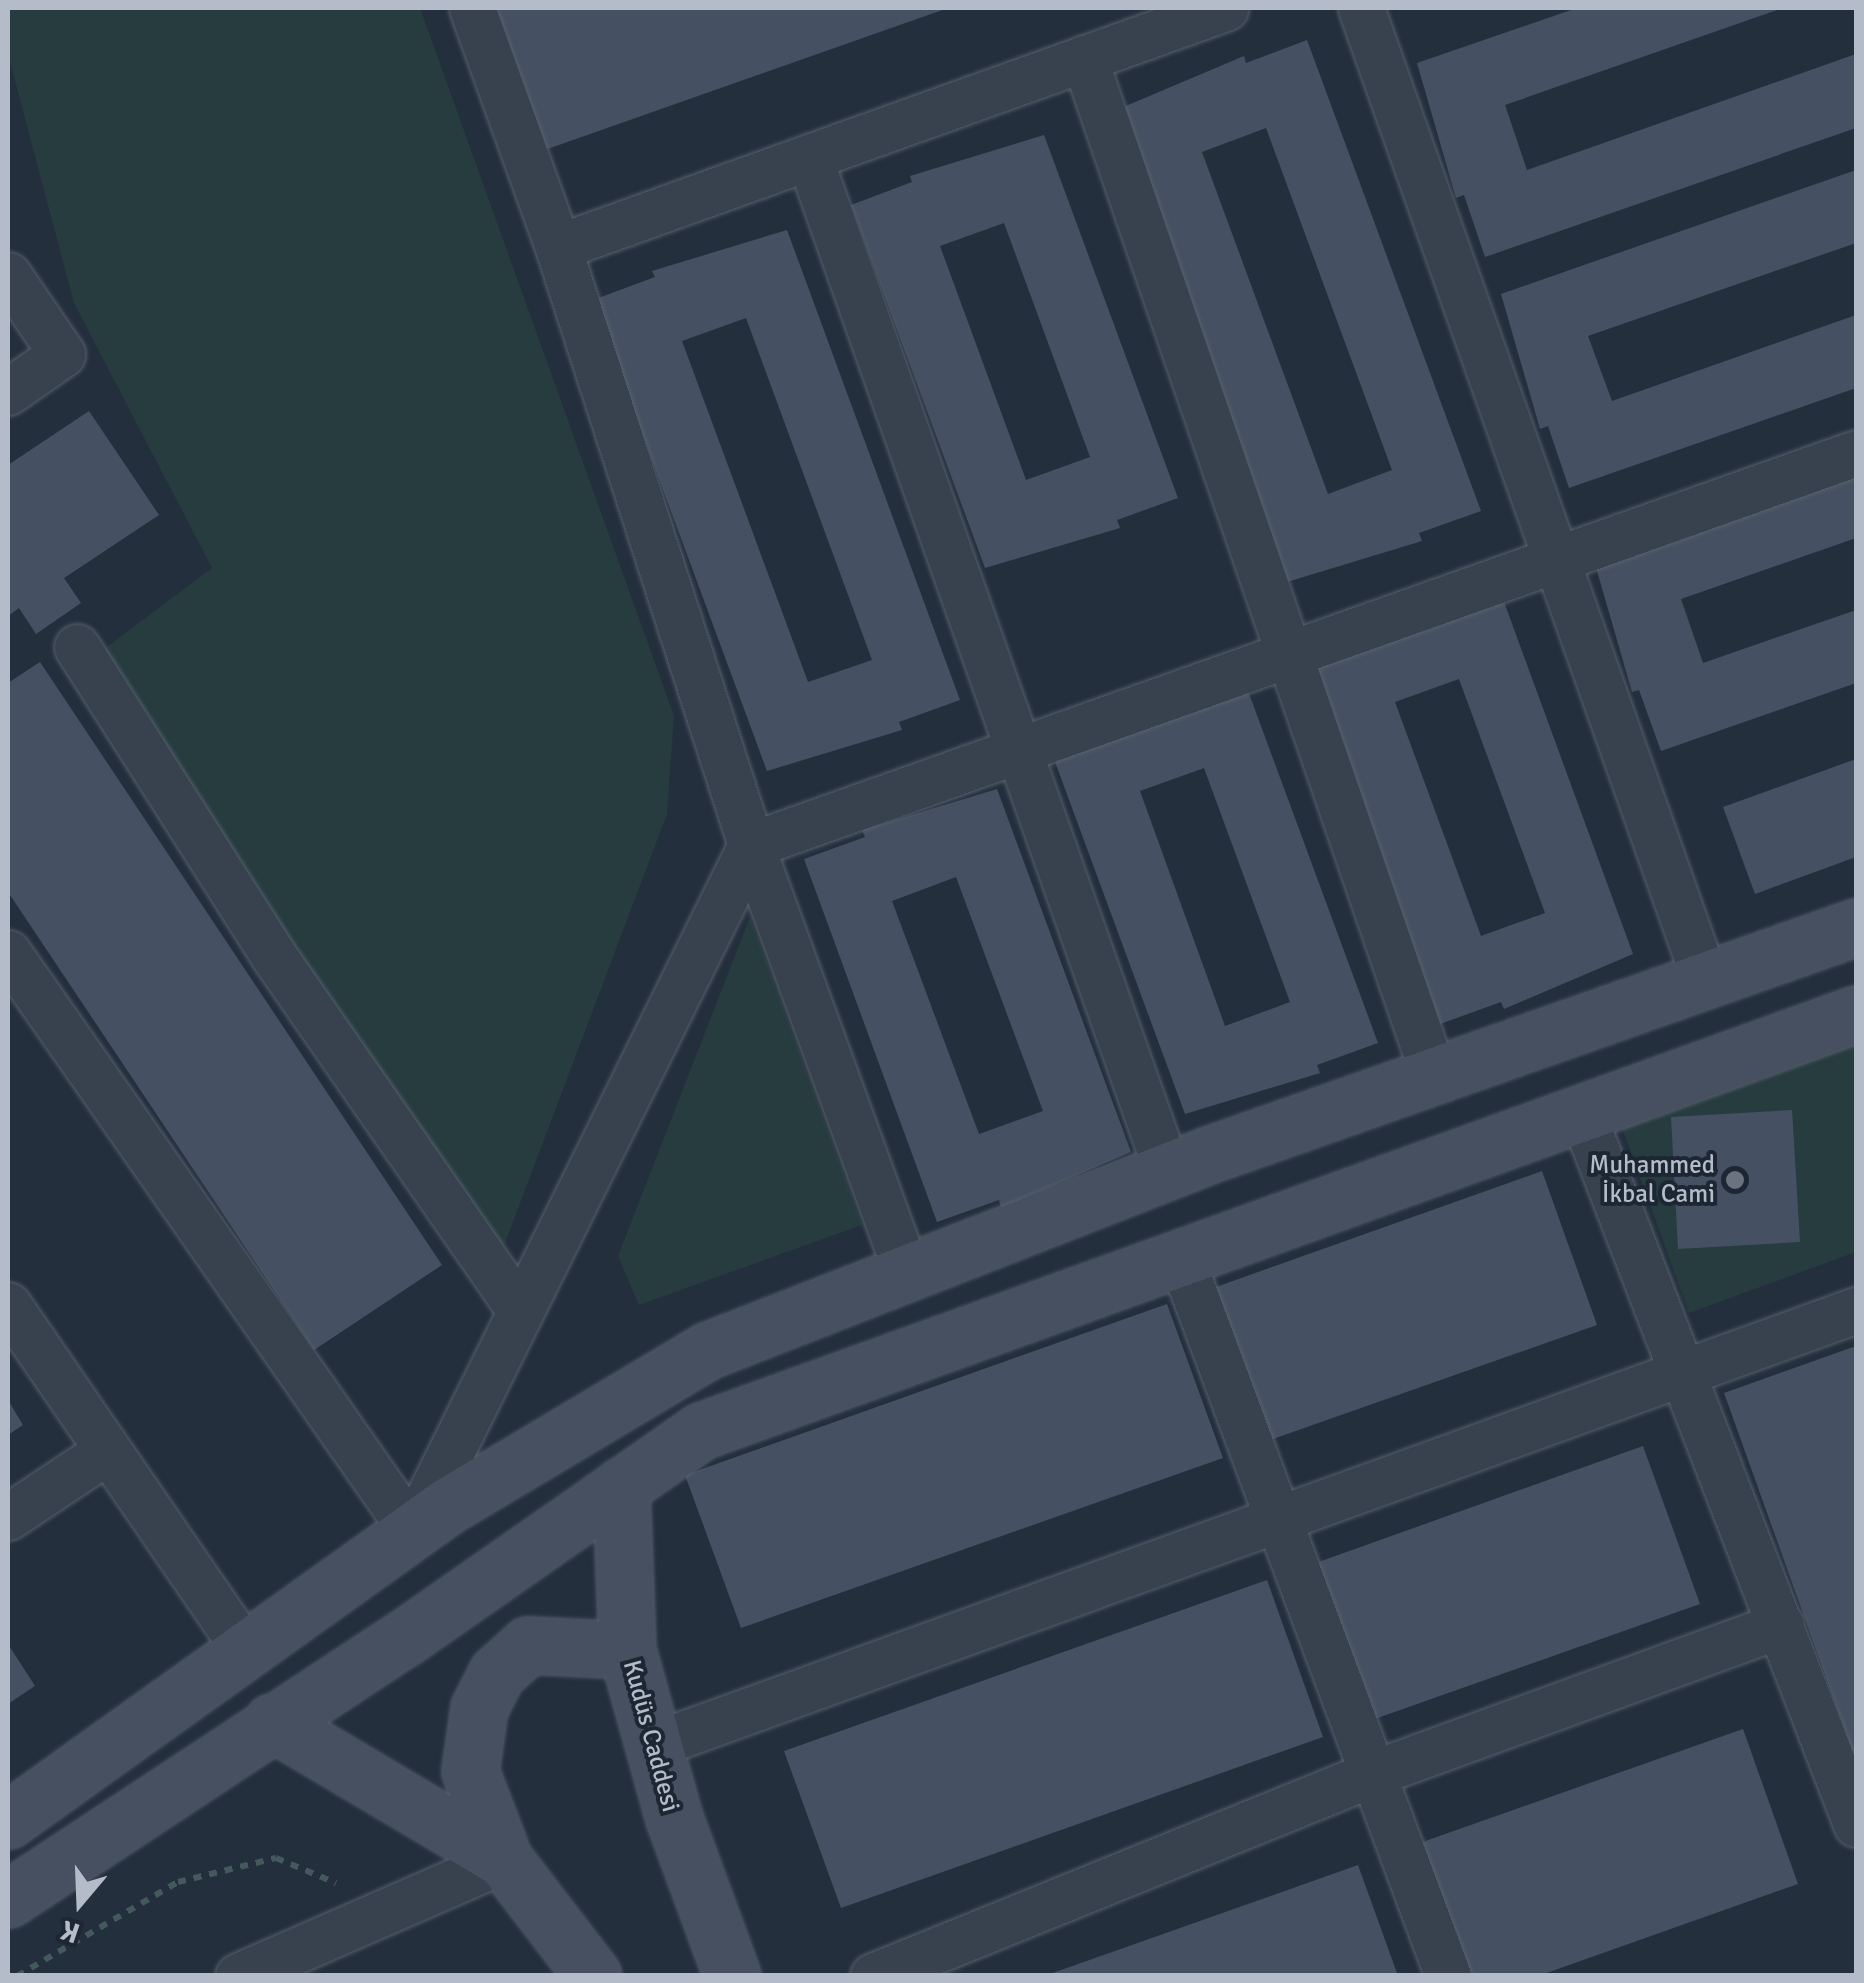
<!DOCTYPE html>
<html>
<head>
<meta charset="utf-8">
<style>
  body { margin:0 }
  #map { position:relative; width:1864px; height:1983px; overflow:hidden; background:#242f3e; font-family:Signika,sans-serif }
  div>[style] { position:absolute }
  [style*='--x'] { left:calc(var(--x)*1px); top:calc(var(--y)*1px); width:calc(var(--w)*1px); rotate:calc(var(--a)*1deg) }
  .green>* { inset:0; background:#263c3f }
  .building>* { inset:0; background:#455162 }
  .path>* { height:6px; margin-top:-3px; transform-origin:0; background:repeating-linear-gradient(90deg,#44595c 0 8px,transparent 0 16px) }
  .roads { filter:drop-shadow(0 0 2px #565f6c) drop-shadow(0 0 2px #565f6c) }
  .street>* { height:45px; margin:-22.5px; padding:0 22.5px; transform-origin:22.5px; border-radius:22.5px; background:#38414e }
  .secondary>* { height:55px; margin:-27.5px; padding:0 27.5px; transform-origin:27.5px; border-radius:27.5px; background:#465061 }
  .dots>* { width:28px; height:28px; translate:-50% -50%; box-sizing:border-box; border:5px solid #1d2633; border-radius:50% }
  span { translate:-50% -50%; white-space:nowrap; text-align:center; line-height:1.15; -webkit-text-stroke:8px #1d2633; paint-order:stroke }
  .poi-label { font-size:25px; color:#b4bcc9 }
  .right { translate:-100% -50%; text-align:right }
  .street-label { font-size:25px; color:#b4bcc9 }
  .frame { position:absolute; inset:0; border:10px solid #b4bcc9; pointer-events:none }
  .north { position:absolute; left:30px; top:1853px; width:100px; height:100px; -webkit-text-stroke:8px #1d2633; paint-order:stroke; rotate:199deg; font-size:28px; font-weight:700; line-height:40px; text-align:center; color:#b4bcc9 }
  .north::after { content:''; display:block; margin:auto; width:35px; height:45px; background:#b4bcc9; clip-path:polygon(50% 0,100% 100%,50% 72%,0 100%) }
</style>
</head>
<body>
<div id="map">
  <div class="green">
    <i style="clip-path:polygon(8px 8px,420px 8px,674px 716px,667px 814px,497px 1264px,88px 661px,212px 568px,74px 303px,8px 54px)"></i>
    <i style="clip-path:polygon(750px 917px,862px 1225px,639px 1305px,618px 1256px)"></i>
    <i style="clip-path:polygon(1856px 1040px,1856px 1252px,1689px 1313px,1619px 1119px)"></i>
  </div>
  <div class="building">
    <i style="clip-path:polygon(487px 8px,948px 8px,539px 152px)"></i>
    <i style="clip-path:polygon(1577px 8px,1783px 8px,1505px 105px,1527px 170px,1856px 54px,1856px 128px,1485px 257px,1464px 195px,1456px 198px,1417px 63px)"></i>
    <i style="clip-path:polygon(evenodd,1307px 40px,1481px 511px,1419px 533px,1422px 541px,1287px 582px,1114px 111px,1244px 56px,1246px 63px,1307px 40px,1266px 128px,1392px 470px,1328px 494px,1202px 152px,1266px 128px)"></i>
    <i style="clip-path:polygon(evenodd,1044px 135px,1178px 498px,1117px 520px,1120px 528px,985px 568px,851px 205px,912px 182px,910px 176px,1044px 135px,1004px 223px,1090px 457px,1026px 480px,940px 246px,1004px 223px)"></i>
    <i style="clip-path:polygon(1856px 170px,1856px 243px,1588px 336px,1612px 401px,1856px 315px,1856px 388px,1569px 488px,1548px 426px,1540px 429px,1501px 294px)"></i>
    <i style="clip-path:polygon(evenodd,787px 230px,960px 700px,899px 722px,902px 730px,767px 771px,593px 300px,655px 277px,652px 271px,787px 230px,746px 318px,872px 660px,808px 682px,682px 341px,746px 318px)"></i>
    <i style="clip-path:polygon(89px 411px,159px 515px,64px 578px,81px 603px,36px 634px,19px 608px,8px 616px,8px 465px)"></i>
    <i style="clip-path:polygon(1856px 465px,1856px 538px,1681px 599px,1703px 663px,1856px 610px,1856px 683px,1661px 751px,1639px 690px,1632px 692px,1593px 557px)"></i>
    <i style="clip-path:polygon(evenodd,1500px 591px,1633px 954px,1504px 1009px,1501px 1002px,1440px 1024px,1307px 662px,1500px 591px,1459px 679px,1545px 913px,1481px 936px,1395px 702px,1459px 679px)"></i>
    <i style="clip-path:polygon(40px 662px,442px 1265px,314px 1350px,8px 892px,8px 683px)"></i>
    <i style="clip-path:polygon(evenodd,1244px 680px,1378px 1043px,1317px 1065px,1320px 1073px,1185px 1114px,1051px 751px,1244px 680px,1204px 768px,1290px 1002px,1225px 1026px,1140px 791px,1204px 768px)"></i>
    <i style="clip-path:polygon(1856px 759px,1856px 857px,1755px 894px,1723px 807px)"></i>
    <i style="clip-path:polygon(evenodd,997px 789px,1131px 1152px,1001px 1208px,999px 1200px,937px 1222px,804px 859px,865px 837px,862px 830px,997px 789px,956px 877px,1043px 1111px,979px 1134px,892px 901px,956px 877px)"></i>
    <i style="clip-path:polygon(1792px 1110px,1800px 1242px,1678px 1249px,1671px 1117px)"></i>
    <i style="clip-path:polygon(1542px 1171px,1597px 1325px,1270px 1440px,1216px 1287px)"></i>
    <i style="clip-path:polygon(1167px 1304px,1223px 1458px,741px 1628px,685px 1475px)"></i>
    <i style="clip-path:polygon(1856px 1346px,1856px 1761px,1724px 1393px)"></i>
    <i style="clip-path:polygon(8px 1400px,23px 1425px,8px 1435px)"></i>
    <i style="clip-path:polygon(1643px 1446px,1700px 1604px,1369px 1721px,1313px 1564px)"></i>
    <i style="clip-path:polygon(1267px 1580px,1323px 1737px,841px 1908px,784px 1751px)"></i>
    <i style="clip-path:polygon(8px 1644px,35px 1686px,8px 1704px)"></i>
    <i style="clip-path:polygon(1743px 1729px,1798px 1884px,1538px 1976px,1460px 1976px,1414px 1845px)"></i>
    <i style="clip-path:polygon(1358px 1865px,1398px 1976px,1047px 1976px,1047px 1975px)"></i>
  </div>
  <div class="path">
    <i style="--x:17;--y:1976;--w:186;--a:-30.3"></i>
    <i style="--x:178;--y:1882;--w:101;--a:-13.8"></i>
    <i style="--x:276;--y:1858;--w:65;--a:22.6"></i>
  </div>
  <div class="roads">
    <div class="street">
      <i style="--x:472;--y:8;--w:254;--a:70.2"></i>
      <i style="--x:558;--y:247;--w:628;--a:72.11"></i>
      <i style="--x:751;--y:845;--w:456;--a:70"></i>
      <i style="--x:1361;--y:8;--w:1031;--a:70.51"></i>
      <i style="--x:1084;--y:58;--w:1076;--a:71.03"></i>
      <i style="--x:809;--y:157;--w:1075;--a:70.55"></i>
      <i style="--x:558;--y:247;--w:709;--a:-19.71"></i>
      <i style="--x:8;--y:275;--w:96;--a:55.6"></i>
      <i style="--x:62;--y:354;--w:66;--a:144.9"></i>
      <i style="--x:77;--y:647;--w:365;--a:57.5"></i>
      <i style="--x:273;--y:955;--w:430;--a:55.2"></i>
      <i style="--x:8;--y:953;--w:705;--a:55.05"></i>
      <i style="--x:412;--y:1531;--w:765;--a:-63.7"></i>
      <i style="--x:751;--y:845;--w:1172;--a:-19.53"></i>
      <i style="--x:1582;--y:1113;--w:762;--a:68.92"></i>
      <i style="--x:1181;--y:1258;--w:766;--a:69.6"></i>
      <i style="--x:8;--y:1305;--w:419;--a:55.5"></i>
      <i style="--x:8;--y:1517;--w:115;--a:-33.7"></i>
      <i style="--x:653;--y:1745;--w:1279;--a:-19.88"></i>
      <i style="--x:238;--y:1976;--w:290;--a:-23.6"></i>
      <i style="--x:873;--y:1976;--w:541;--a:-22.06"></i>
      <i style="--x:1374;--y:1773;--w:433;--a:-20"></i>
    </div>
    <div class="secondary">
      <i style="--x:621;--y:1486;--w:164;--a:87.9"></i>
      <i style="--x:627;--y:1650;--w:174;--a:74.4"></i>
      <i style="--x:674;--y:1818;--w:168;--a:69.8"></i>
      <i style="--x:272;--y:1722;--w:270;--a:30.7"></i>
      <i style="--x:504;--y:1860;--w:146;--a:52.5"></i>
      <i style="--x:8;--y:1820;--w:540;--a:-35.57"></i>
      <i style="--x:447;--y:1506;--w:305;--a:-30.8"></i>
      <i style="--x:709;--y:1350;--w:539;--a:-21.33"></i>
      <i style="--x:1211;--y:1154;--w:684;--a:-19.39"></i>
      <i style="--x:504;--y:1860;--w:95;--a:-110.9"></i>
      <i style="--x:470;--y:1771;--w:64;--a:-81.9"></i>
      <i style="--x:479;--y:1708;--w:39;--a:-63"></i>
      <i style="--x:497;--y:1673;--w:42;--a:-42.1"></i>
      <i style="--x:528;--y:1645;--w:99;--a:2.9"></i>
      <i style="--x:8;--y:1899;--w:473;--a:-33.4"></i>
      <i style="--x:403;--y:1639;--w:363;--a:-34.9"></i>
      <i style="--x:701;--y:1431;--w:1228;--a:-19.85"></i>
    </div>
  </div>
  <div class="dots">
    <i style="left:1735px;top:1180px;background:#6b7280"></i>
  </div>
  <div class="poi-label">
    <span class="right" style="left:1715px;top:1180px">Muhammed<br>İkbal Cami</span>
  </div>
  <div class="street-label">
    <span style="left:651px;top:1736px;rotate:75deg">Kudüs Caddesi</span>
  </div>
  <div class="frame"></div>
  <div class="north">K</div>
</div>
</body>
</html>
